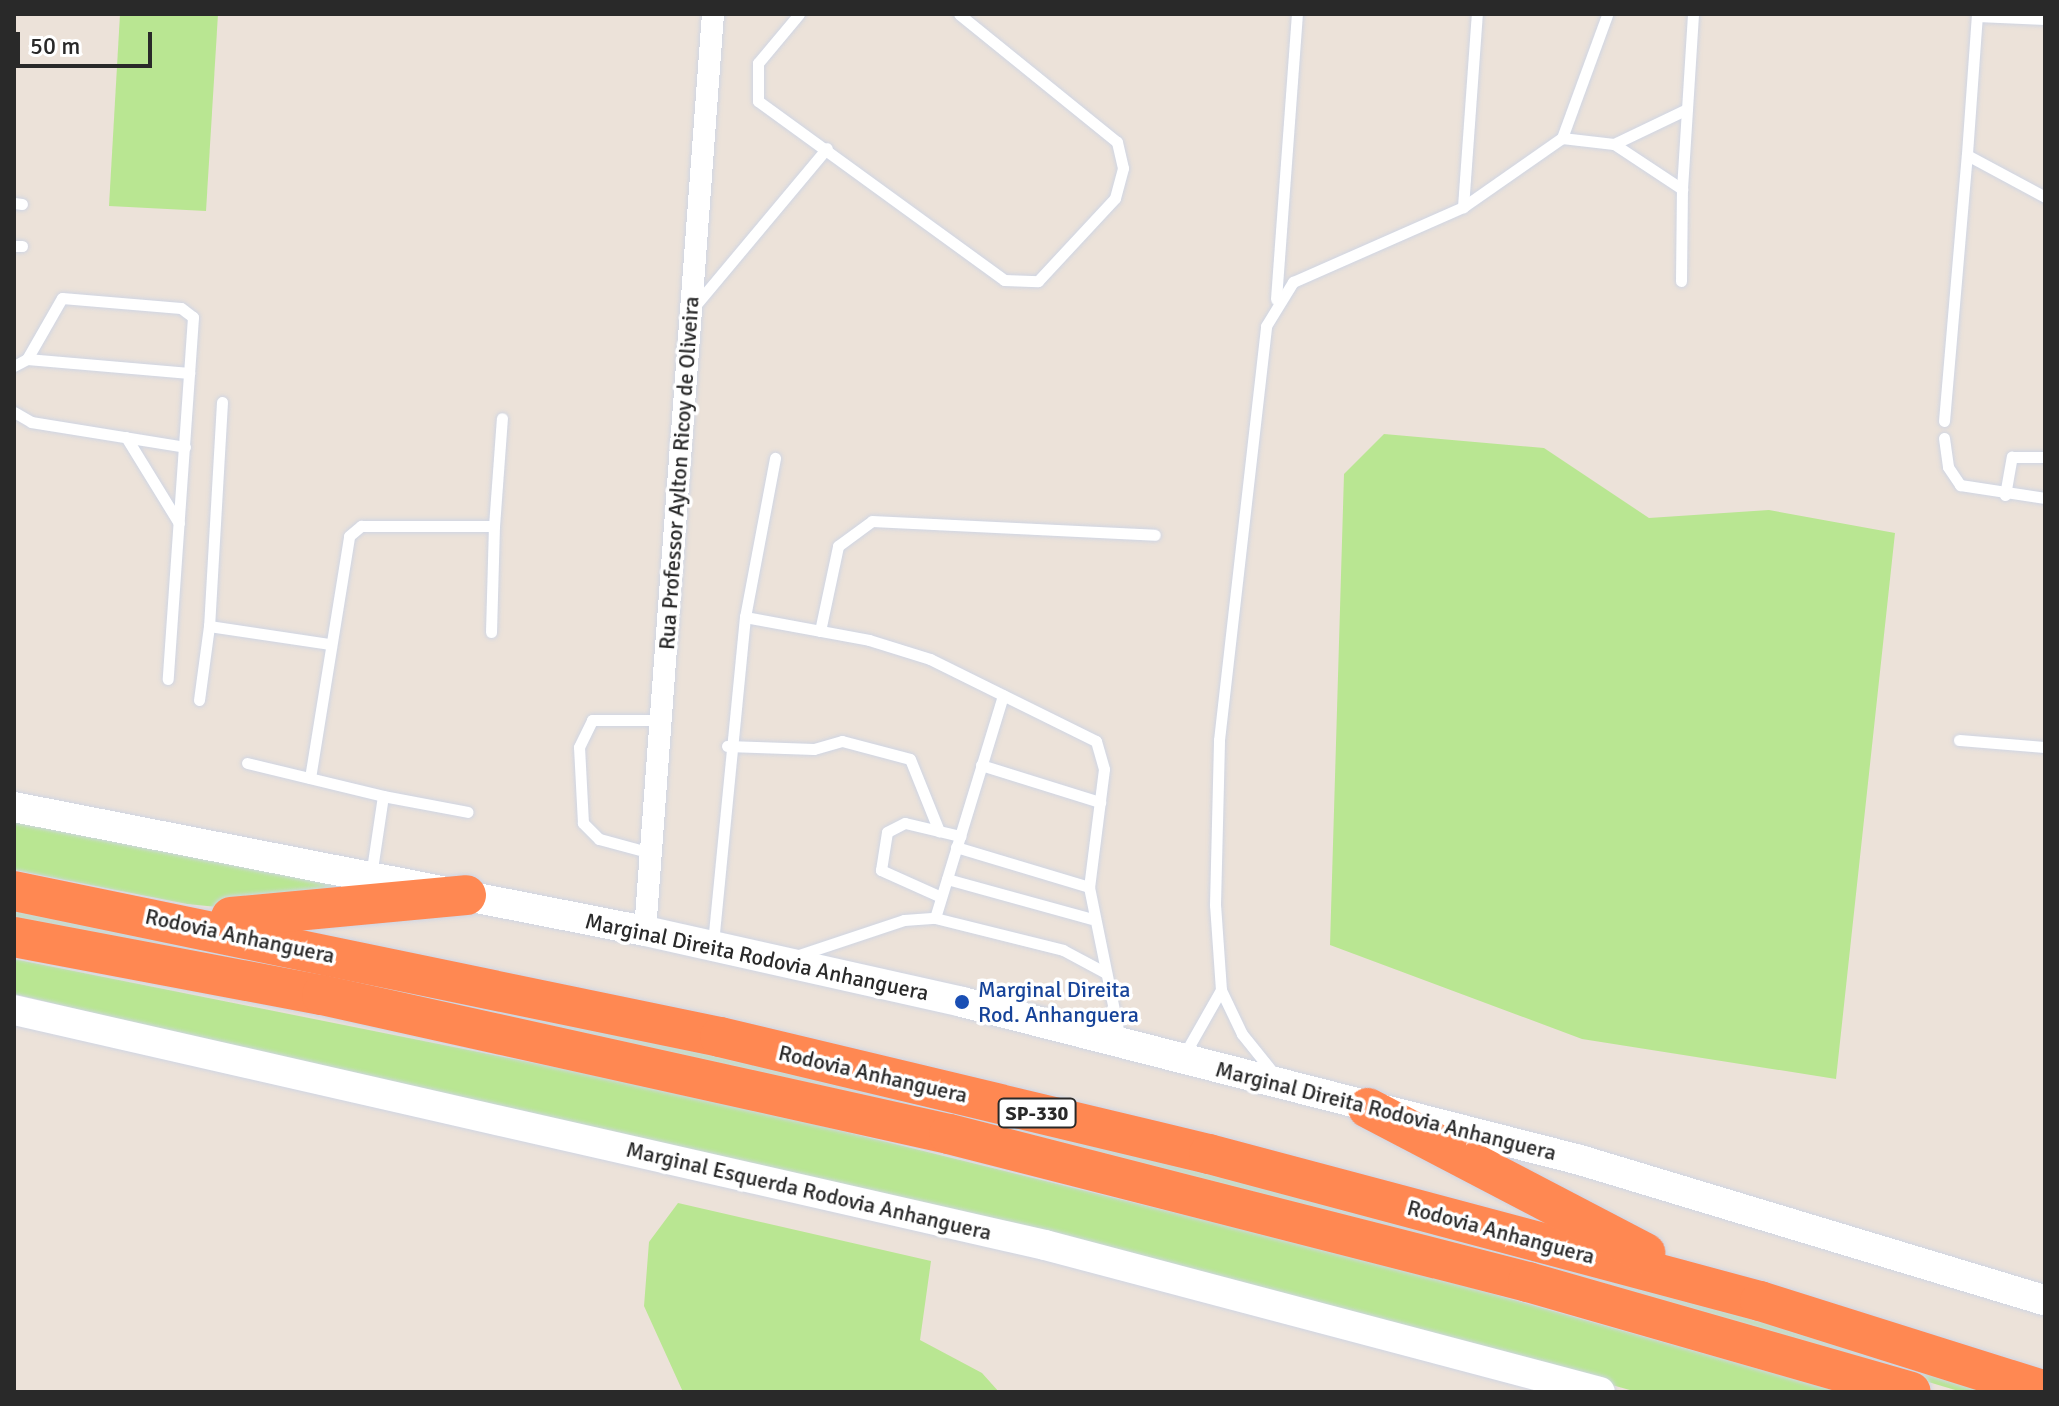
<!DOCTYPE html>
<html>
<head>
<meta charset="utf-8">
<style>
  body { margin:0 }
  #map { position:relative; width:2059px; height:1406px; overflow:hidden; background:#ece2d9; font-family:Signika,sans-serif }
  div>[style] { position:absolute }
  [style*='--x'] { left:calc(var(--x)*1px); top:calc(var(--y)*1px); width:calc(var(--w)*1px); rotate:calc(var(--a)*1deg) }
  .green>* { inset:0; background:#b9e692 }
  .roads { filter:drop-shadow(0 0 2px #cfd5e3) drop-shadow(0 0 2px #cfd5e3) }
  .lane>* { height:11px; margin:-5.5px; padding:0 5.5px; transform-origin:5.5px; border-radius:5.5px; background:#fff }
  .street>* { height:22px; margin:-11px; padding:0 11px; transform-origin:11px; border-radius:11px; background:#fff }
  .secondary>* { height:30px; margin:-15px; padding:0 15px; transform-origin:15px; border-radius:15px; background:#fff }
  .highway>* { height:40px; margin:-20px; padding:0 20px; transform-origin:20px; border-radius:20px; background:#ff8852 }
  .dots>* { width:22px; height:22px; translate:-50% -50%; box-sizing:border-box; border:4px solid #fff; border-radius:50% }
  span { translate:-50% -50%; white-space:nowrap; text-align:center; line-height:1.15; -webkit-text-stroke:7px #fff; paint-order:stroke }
  .shield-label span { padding:2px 6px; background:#fff; border:2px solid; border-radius:6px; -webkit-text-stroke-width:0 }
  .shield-label { font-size:20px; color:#292929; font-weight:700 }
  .street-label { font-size:22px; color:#292929 }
  .transit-label { font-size:22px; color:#164399 }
  .left { translate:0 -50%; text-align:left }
  .frame { position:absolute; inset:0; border:16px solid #292929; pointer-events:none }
  .scale { position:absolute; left:16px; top:32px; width:136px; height:36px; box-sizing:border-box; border:4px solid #292929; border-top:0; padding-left:10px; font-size:24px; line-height:28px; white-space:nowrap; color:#292929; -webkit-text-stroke:6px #fff; paint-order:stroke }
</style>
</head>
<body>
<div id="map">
  <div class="green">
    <i style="clip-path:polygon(120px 14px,218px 14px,206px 211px,109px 206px)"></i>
    <i style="clip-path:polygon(1384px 434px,1544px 448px,1649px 518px,1769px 510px,1895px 533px,1836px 1079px,1582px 1039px,1330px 945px,1344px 474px)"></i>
    <i style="clip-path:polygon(14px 816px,394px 889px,227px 908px,187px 904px,14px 870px)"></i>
    <i style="clip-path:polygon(14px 903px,1120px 1142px,2016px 1392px,1962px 1392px,1720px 1320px,14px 925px)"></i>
    <i style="clip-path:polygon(14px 959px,704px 1097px,1412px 1271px,1840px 1392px,1637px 1392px,1414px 1330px,14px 994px)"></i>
    <i style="clip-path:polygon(678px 1203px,931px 1261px,920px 1340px,982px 1373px,999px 1392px,683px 1392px,644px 1306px,649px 1242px)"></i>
  </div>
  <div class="roads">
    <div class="lane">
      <i style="--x:799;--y:14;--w:64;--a:129.9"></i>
      <i style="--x:758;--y:63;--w:38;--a:90"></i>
      <i style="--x:758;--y:101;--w:304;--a:36"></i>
      <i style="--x:1004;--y:280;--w:34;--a:2"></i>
      <i style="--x:1038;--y:281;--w:113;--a:-47.1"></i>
      <i style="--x:1115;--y:198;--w:31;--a:-75"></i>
      <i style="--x:1123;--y:168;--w:27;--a:-103"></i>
      <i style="--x:1117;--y:142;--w:203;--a:-141"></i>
      <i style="--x:1977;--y:14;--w:141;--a:94.1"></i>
      <i style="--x:1967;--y:155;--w:89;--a:28.3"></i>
      <i style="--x:1977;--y:16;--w:68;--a:2.5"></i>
      <i style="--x:1562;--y:138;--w:52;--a:6.6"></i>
      <i style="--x:1614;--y:144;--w:82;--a:33.5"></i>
      <i style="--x:1682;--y:189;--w:175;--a:-86.4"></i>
      <i style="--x:1614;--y:144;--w:81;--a:-25.6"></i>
      <i style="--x:14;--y:203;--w:8;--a:7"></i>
      <i style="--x:1463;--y:207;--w:194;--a:-85.9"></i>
      <i style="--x:14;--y:246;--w:8;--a:0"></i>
      <i style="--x:1681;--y:281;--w:92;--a:-89.4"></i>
      <i style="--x:1276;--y:299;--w:286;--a:-85.8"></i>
      <i style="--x:694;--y:307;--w:207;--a:-50.1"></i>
      <i style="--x:27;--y:359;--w:163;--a:4.9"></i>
      <i style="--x:14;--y:366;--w:15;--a:-28"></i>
      <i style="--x:27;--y:359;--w:70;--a:-60.2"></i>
      <i style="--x:62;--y:298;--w:119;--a:4.8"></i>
      <i style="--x:181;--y:308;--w:15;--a:37"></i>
      <i style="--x:193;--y:317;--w:363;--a:94"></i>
      <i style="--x:222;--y:402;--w:224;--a:93.3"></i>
      <i style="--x:209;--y:626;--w:121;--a:8.5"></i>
      <i style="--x:14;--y:412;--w:20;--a:30"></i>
      <i style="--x:31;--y:422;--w:156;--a:9.2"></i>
      <i style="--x:1944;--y:421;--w:267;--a:-85.1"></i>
      <i style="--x:126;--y:437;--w:101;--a:58.4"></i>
      <i style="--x:1944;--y:438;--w:29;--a:82"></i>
      <i style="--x:1948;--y:467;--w:22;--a:56"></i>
      <i style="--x:1960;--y:485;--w:86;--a:8.7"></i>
      <i style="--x:2005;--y:495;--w:39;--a:-80"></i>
      <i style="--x:2012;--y:457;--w:33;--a:0"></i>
      <i style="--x:745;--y:617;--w:162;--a:-79.3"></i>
      <i style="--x:820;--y:631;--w:87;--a:-78"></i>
      <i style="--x:838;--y:546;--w:42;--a:-36.3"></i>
      <i style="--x:872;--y:521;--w:283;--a:2.8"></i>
      <i style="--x:491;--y:632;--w:106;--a:-88.4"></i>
      <i style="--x:199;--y:700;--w:75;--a:-82.3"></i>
      <i style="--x:1959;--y:740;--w:86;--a:4.7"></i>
      <i style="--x:727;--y:746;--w:87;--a:2"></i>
      <i style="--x:814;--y:749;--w:29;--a:-16"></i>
      <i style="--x:842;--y:741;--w:70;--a:14.8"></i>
      <i style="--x:910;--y:759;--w:78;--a:68.1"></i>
      <i style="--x:247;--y:763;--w:140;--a:13.6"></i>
      <i style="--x:981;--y:765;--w:125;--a:17.3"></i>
      <i style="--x:310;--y:778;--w:245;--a:-80.8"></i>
      <i style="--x:349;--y:536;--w:16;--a:-40"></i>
      <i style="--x:361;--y:526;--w:133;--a:0"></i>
      <i style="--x:494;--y:526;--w:108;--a:-85.8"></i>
      <i style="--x:956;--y:847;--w:139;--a:16.7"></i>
      <i style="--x:651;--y:853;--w:54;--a:-164.9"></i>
      <i style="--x:599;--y:839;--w:23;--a:-135"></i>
      <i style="--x:583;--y:823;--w:76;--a:-93"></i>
      <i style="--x:579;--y:747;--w:30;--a:-64"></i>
      <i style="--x:592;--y:720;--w:69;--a:0"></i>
      <i style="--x:371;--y:876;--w:81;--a:-81.5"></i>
      <i style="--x:383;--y:796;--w:86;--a:10.7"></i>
      <i style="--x:947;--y:879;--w:150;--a:15.4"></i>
      <i style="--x:941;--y:897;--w:66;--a:-155.8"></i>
      <i style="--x:881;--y:870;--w:38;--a:-81"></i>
      <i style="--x:887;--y:832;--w:20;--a:-27"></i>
      <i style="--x:905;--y:823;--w:57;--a:13.3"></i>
      <i style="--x:935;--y:918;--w:233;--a:-73"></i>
      <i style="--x:713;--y:943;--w:328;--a:-84.4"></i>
      <i style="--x:745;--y:617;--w:126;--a:10.5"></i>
      <i style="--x:869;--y:640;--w:64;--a:17.3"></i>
      <i style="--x:930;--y:659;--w:185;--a:26.3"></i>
      <i style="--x:1096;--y:741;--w:29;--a:74"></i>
      <i style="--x:1104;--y:769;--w:119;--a:97.2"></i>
      <i style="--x:1089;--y:887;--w:155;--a:78.5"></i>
      <i style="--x:793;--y:957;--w:117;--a:-18.4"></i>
      <i style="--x:904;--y:920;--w:31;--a:-4"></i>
      <i style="--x:935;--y:918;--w:132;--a:14"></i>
      <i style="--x:1063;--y:950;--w:49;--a:28.1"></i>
      <i style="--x:1184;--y:1055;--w:75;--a:-60.4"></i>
      <i style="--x:1275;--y:1075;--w:53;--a:-128.8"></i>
      <i style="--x:1242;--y:1034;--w:49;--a:-115.5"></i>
      <i style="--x:1221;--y:990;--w:85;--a:-94"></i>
      <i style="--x:1215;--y:905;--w:165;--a:-88.6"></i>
      <i style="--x:1219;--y:740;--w:417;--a:-83.5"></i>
      <i style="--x:1266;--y:326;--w:52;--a:-58.5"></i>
      <i style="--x:1293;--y:282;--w:186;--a:-23.8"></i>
      <i style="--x:1463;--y:207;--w:121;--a:-34.9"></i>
      <i style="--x:1562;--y:138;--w:131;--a:-69.9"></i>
    </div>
    <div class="street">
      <i style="--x:645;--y:931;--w:920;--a:-85.76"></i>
    </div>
    <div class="secondary">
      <i style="--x:14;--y:807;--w:643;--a:11.12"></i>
      <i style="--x:645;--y:931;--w:325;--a:12.6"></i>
      <i style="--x:962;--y:1002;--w:638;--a:14.34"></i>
      <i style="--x:1580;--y:1160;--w:486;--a:16.8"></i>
      <i style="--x:14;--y:1010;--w:1057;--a:12.84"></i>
      <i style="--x:1045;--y:1245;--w:574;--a:14.83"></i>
    </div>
    <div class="highway">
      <i style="--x:14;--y:891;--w:721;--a:11.68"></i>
      <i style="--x:720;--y:1037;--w:503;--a:13.46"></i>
      <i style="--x:1209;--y:1154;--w:570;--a:14.94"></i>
      <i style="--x:1760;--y:1301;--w:299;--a:17.5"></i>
      <i style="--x:231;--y:917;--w:236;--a:-5.3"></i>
      <i style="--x:14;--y:937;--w:313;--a:10.7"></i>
      <i style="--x:322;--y:995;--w:642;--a:12.5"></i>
      <i style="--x:949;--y:1134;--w:598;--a:14.34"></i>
      <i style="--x:1528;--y:1282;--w:398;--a:16"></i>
      <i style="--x:1368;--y:1108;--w:313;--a:27.6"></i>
    </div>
  </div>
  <div class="dots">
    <i style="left:962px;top:1002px;background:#1a4fb4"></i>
  </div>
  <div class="shield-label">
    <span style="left:1037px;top:1113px">SP-330</span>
  </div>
  <div class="street-label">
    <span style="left:679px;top:473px;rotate:-86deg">Rua Professor Aylton Ricoy de Oliveira</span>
    <span style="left:240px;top:936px;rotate:12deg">Rodovia Anhanguera</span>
    <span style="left:757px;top:957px;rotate:12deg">Marginal Direita Rodovia Anhanguera</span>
    <span style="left:873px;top:1074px;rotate:13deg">Rodovia Anhanguera</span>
    <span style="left:1386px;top:1111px;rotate:14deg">Marginal Direita Rodovia Anhanguera</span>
    <span style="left:809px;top:1191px;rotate:13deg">Marginal Esquerda Rodovia Anhanguera</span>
    <span style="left:1501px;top:1232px;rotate:15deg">Rodovia Anhanguera</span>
  </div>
  <div class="transit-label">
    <span class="left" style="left:978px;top:1002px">Marginal Direita<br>Rod. Anhanguera</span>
  </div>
  <div class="frame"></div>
  <div class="scale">50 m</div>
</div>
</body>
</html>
